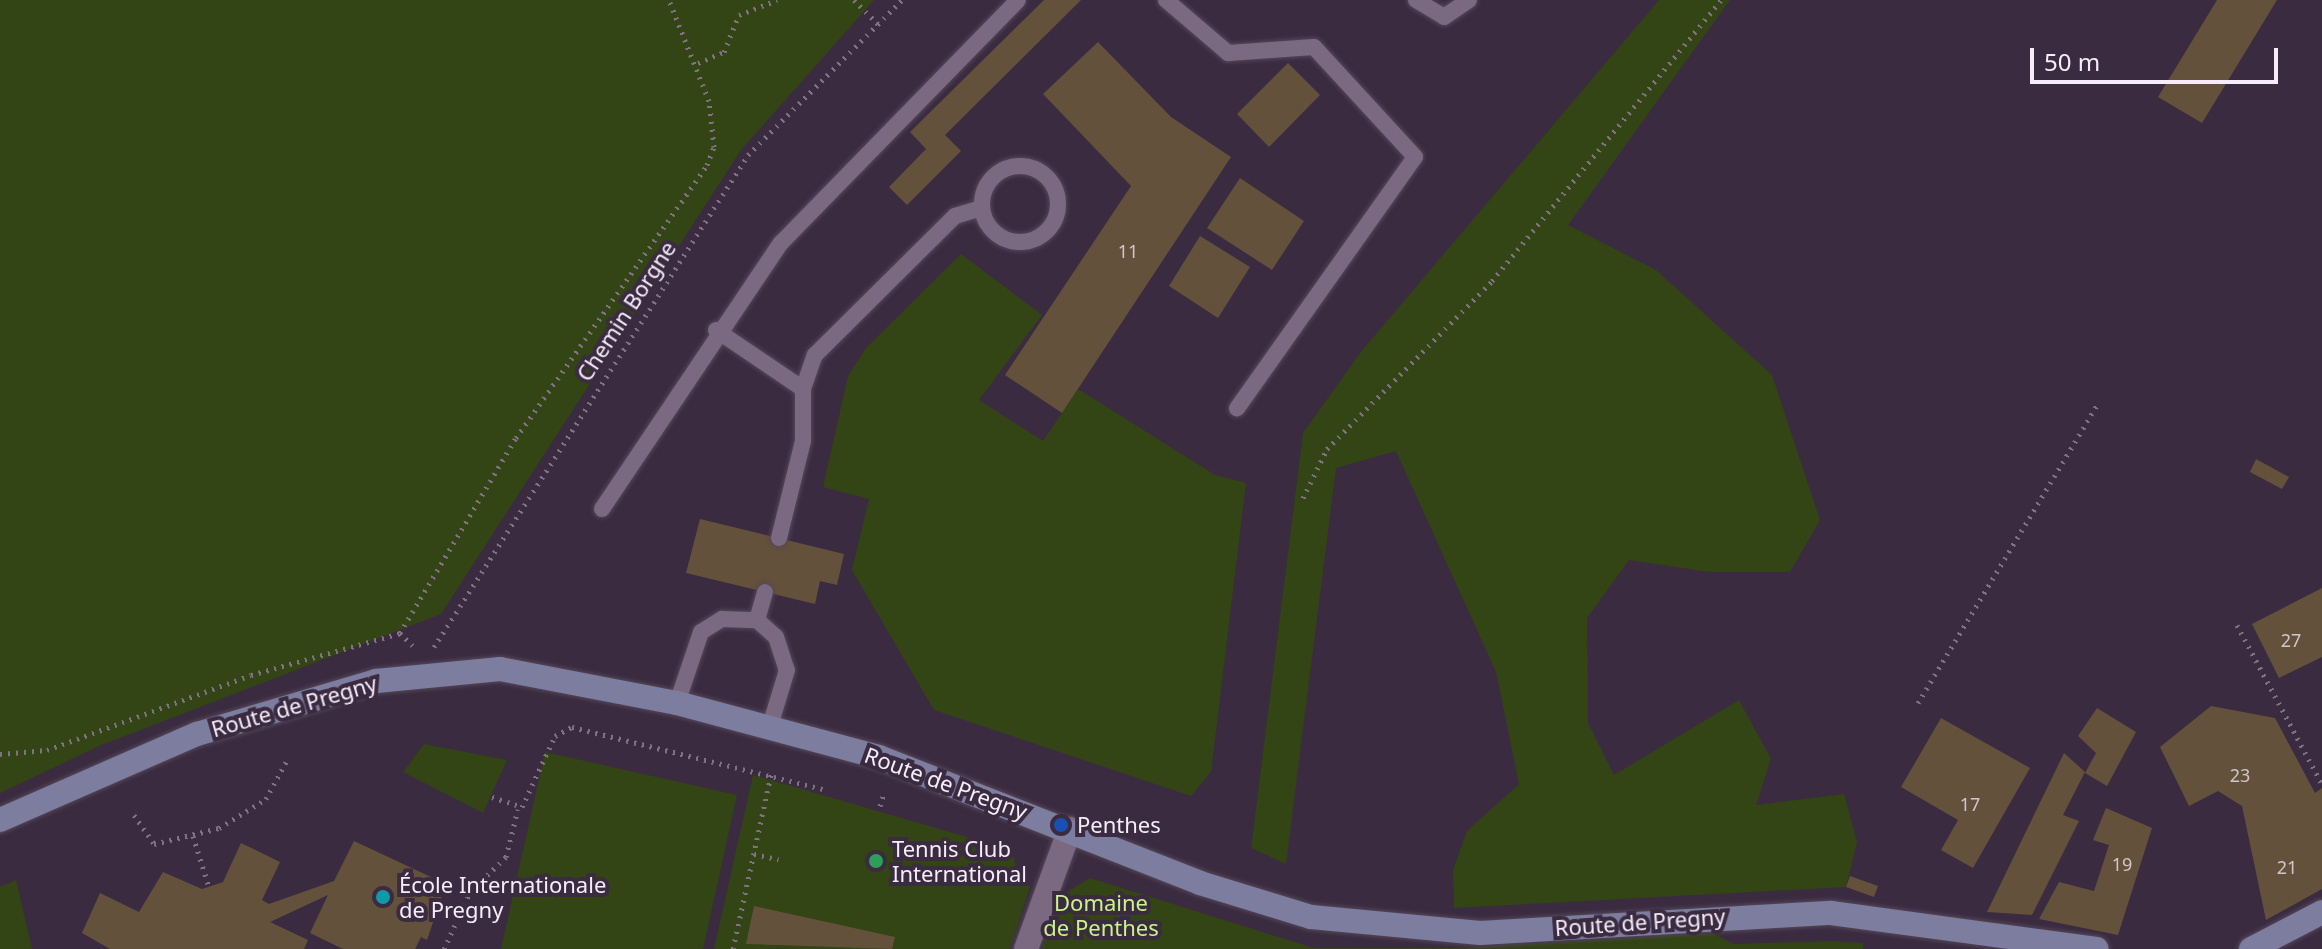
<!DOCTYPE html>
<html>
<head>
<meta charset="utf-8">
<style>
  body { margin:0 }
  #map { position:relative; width:2322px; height:949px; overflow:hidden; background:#3b2b40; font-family:"Noto Sans",sans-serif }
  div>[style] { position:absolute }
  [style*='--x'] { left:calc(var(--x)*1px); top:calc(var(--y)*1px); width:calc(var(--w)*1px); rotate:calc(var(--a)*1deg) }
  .green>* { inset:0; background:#334415 }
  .building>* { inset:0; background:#63513b }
  .path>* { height:5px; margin-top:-2.5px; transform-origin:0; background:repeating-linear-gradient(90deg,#807284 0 2px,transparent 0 8px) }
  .roads { filter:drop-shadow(0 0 2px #544759) drop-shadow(0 0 2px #544759) }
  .lane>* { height:16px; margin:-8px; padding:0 8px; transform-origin:8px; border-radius:8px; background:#7b6981 }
  .lane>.ring { margin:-8px; padding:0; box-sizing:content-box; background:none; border:16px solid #7b6981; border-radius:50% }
  .street>* { height:24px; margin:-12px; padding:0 12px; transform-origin:12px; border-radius:12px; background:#7b6981 }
  .secondary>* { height:24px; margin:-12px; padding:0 12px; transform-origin:12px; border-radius:12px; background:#7d7da0 }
  .dots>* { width:22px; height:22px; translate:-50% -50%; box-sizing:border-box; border:4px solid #3b2b40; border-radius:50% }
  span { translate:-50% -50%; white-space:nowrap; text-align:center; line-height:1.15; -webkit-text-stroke:8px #3b2b40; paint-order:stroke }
  .number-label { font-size:18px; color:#d1c5ca }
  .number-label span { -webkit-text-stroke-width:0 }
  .street-label { font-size:22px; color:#f6ecfa }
  .poi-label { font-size:22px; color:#f6ecfa }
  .left { translate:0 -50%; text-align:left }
  .park-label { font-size:22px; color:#caf388 }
  .scale { position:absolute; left:2030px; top:48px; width:248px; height:36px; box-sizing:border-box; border:4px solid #f6ecfa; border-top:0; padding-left:10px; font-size:24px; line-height:28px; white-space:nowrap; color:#f6ecfa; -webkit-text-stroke:6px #3b2b40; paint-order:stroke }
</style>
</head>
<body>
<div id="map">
  <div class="green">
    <i style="clip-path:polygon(0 0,874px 0,741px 150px,441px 614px,99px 746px,0 793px)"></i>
    <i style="clip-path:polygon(1659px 0,1730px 0,1568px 225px,1656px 270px,1772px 375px,1820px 520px,1790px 572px,1710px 572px,1629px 560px,1587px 618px,1588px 723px,1614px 775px,1739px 700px,1771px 759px,1756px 805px,1844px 794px,1857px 842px,1846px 887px,1454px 908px,1453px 870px,1467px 831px,1519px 784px,1496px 672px,1396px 451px,1336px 468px,1286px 864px,1251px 848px,1303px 433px,1360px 353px)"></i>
    <i style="clip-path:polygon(961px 254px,1042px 315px,979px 400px,1043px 441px,1078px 389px,1215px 475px,1246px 483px,1211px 772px,1191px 796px,934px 710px,852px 570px,869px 499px,823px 487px,848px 376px,866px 348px)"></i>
    <i style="clip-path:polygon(424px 744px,507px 760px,483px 813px,403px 772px)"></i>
    <i style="clip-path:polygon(545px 752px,737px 795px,703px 949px,501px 949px)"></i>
    <i style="clip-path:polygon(753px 775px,1012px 850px,1018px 876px,1030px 887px,1010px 949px,714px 949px)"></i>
    <i style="clip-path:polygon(1090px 878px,1314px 948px,1461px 948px,1713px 933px,1733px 944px,1832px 941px,1863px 943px,1863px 949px,1042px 949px,1060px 896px)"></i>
    <i style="clip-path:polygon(16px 880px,32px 949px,0 949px,0 887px)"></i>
  </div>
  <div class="building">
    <i style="clip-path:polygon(1044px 0,1081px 0,945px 135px,961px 151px,907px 205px,889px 187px,926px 149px,910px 132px)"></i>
    <i style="clip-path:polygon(2217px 0,2277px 0,2202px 123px,2158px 97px)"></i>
    <i style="clip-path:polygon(1098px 42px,1171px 117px,1231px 157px,1062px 413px,1005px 375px,1131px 186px,1043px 94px)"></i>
    <i style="clip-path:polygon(1288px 63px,1320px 95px,1269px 147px,1237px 114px)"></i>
    <i style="clip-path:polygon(1240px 178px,1304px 221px,1272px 270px,1207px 228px)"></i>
    <i style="clip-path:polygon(1200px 236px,1250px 267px,1218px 318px,1169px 286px)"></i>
    <i style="clip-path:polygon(2256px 459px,2289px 477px,2282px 489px,2250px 472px)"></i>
    <i style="clip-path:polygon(700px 519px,844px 554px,837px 585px,820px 581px,815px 604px,686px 573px)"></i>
    <i style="clip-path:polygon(2322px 588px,2322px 657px,2279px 678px,2252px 624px)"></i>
    <i style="clip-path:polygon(2211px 706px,2275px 718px,2315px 793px,2322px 788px,2322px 889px,2266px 920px,2242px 806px,2218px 791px,2189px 806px,2160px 747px)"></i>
    <i style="clip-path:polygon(2097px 708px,2136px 732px,2107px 786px,2085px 773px,2096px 753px,2078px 736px)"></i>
    <i style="clip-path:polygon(1941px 718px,2030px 768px,1973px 868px,1941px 850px,1958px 820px,1901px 787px)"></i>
    <i style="clip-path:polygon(2064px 753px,2085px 772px,2063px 815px,2079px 821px,2032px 915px,1987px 912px)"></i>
    <i style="clip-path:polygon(2106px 808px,2152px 828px,2118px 935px,2039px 919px,2059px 882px,2094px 891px,2109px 845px,2093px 840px)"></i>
    <i style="clip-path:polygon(354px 841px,446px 884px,427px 940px,421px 937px,415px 949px,343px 949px,310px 933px,328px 895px,270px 922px,308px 940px,304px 949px,110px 949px,82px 933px,100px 893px,139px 912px,163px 872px,202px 889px,223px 882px,241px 843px,280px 862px,262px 900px,269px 904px,334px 881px)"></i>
    <i style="clip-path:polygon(1850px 876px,1878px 886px,1874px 897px,1846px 887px)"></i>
    <i style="clip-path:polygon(754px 906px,895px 937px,892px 949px,746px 944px)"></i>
  </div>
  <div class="path">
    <i style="--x:854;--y:0;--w:34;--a:45"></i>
    <i style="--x:698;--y:63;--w:28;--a:-23"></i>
    <i style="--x:724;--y:52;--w:40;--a:-68"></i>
    <i style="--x:739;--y:15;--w:41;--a:-21.5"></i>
    <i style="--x:1303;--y:498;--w:55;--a:-63.9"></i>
    <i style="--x:1327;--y:449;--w:235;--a:-45.5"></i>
    <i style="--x:1492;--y:281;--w:362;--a:-50.8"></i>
    <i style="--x:2237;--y:625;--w:180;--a:61.9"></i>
    <i style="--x:400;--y:633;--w:23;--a:45"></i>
    <i style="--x:434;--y:647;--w:584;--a:-57.45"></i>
    <i style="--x:748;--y:155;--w:218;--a:-45.2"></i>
    <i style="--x:1918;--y:703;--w:348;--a:-59"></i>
    <i style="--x:0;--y:754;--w:47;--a:-4.9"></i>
    <i style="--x:47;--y:750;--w:217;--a:-20.2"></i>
    <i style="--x:251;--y:675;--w:155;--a:-15.7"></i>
    <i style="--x:400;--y:633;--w:227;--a:-59.3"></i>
    <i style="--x:516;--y:438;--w:333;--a:-55"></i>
    <i style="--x:707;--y:165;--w:19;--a:-69"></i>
    <i style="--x:714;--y:147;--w:46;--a:-96.2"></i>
    <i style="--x:709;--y:101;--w:109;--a:-111.6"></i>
    <i style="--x:492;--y:797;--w:32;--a:18"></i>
    <i style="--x:522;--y:807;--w:78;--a:-65.1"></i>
    <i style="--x:555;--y:736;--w:19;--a:-28"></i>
    <i style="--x:572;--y:727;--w:262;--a:13.9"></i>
    <i style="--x:880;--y:806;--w:14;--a:-73"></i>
    <i style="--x:134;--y:815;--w:35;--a:55"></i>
    <i style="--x:154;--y:844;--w:67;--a:-13.8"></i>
    <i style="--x:219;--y:828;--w:55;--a:-31.7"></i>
    <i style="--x:266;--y:799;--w:44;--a:-61.7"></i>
    <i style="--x:193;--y:836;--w:53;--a:72.6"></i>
    <i style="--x:754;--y:854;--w:25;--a:12"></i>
    <i style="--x:444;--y:949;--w:63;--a:-65.5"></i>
    <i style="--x:470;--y:892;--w:50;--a:-44.2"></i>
    <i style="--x:506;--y:857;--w:49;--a:-76"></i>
    <i style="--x:733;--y:949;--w:179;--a:-77.7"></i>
  </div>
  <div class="roads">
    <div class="lane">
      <i style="--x:1166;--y:0;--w:82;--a:40.5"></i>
      <i style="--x:1228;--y:53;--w:86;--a:-4"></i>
      <i style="--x:1314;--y:47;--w:149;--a:47.4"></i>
      <i style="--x:1415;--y:157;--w:308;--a:125.3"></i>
      <i style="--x:1416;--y:0;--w:33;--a:31"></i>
      <i style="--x:1444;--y:17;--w:30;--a:-34"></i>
      <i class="ring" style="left:982px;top:166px;width:60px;height:60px"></i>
      <i style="--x:716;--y:330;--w:105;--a:34.1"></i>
      <i style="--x:602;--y:509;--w:321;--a:-56.1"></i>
      <i style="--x:781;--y:243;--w:339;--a:-45.7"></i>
      <i style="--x:779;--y:538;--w:100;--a:-76.1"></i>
      <i style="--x:803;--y:441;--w:52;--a:-90"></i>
      <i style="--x:803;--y:389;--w:36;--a:-71"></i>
      <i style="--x:815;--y:355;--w:197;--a:-44.8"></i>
      <i style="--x:955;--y:216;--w:28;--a:-17"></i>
      <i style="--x:757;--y:620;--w:29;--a:-74"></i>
      <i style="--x:677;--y:703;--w:75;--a:-71.3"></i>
      <i style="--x:701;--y:632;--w:25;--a:-32"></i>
      <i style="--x:722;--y:619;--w:35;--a:2"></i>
      <i style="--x:757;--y:620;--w:25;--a:42"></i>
      <i style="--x:776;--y:637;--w:35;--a:72"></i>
      <i style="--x:787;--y:670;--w:59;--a:106.9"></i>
    </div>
    <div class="street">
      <i style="--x:1026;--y:949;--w:128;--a:-69.9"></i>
    </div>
    <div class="secondary">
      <i style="--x:0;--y:820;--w:215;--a:-23.6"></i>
      <i style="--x:197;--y:734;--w:187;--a:-16.5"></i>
      <i style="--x:376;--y:681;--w:125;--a:-5.5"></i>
      <i style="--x:500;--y:669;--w:180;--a:10.9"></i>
      <i style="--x:677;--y:703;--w:209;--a:15"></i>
      <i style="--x:879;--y:757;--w:345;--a:21.4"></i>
      <i style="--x:1200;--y:883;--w:116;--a:17"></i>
      <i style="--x:1311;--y:917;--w:170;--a:5.4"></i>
      <i style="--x:1480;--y:933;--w:352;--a:-3.3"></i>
      <i style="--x:1831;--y:913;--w:268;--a:7.7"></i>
      <i style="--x:2251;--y:949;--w:80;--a:-27.5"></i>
    </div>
  </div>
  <div class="dots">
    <i style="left:1061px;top:825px;background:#1a4fb4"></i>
    <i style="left:876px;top:861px;background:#2e9e5b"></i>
    <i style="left:383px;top:897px;background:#0f9aa8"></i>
  </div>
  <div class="number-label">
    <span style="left:1128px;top:251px">11</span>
    <span style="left:2291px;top:640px">27</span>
    <span style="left:2240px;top:775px">23</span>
    <span style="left:1970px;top:804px">17</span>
    <span style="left:2122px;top:864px">19</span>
    <span style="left:2287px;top:867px">21</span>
  </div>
  <div class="street-label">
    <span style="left:626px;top:311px;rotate:-57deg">Chemin Borgne</span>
    <span style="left:294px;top:706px;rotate:-16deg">Route de Pregny</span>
    <span style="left:946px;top:783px;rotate:20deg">Route de Pregny</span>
    <span style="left:1640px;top:922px;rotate:-4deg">Route de Pregny</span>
  </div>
  <div class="poi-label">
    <span class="left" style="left:1077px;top:825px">Penthes</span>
    <span class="left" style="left:892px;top:861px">Tennis Club<br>International</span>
    <span class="left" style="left:399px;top:897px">École Internationale<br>de Pregny</span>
  </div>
  <div class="park-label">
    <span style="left:1101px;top:915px">Domaine<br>de Penthes</span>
  </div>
  <div class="scale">50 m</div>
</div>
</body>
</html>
